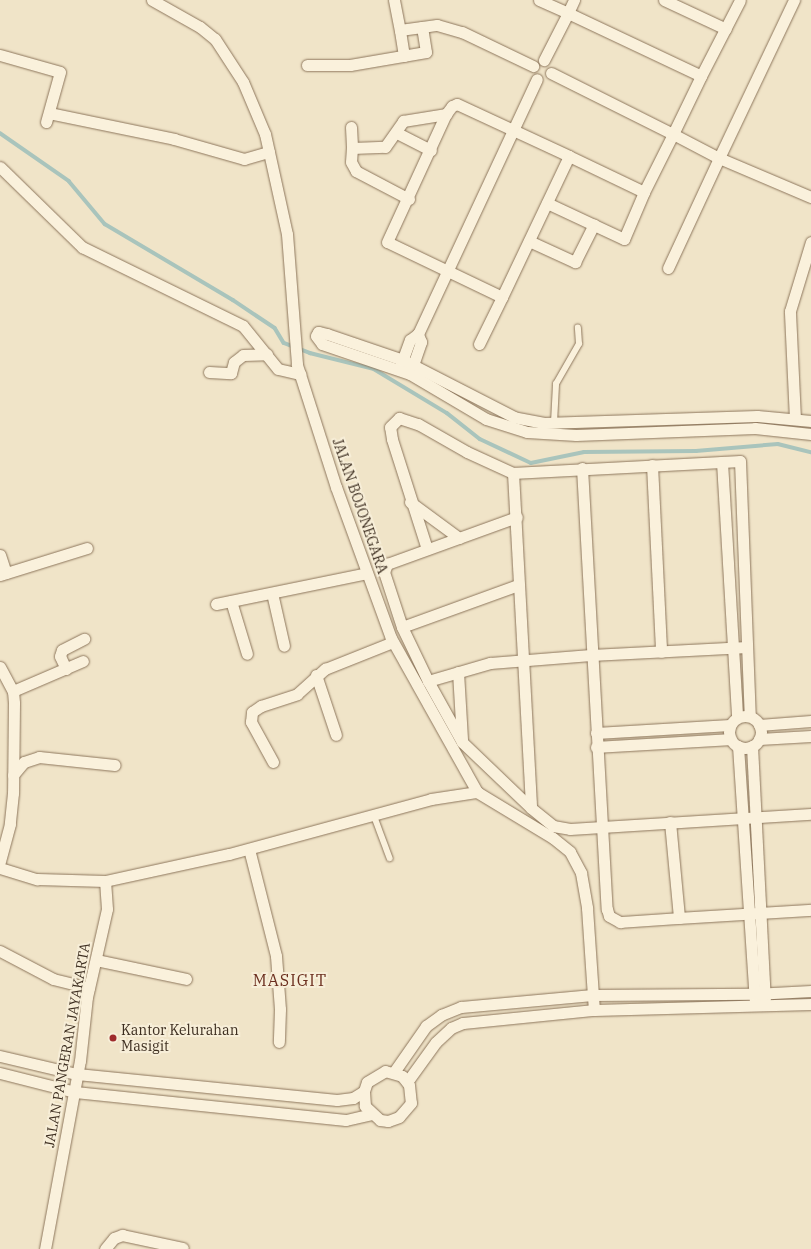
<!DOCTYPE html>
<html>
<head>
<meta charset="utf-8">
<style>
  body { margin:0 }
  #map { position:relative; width:811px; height:1249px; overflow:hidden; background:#f0e4c8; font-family:"IBM Plex Serif",serif }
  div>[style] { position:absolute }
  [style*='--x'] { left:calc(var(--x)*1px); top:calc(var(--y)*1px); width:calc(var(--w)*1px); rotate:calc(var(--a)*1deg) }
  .stream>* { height:3.5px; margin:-1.75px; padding:0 1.75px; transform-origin:1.75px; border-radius:1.75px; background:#a9c4bc }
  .roads { filter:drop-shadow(0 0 1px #8d765c) drop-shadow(0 0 1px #8d765c) }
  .service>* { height:5.5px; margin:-2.75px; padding:0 2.75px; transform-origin:2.75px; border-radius:2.75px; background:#faf1dc }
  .minor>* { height:11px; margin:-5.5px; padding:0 5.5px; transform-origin:5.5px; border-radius:5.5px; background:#faf1dc }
  .minor>.ring { margin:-5.5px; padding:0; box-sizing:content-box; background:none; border:11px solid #faf1dc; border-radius:50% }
  .dots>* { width:11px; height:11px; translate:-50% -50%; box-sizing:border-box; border:2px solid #f7eed8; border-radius:50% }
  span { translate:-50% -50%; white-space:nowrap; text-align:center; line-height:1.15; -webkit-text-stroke:4px #f7eed8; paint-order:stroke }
  .street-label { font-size:14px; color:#3d2e20 }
  .poi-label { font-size:14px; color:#3d2e20 }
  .left { translate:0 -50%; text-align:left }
  .quarter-label { font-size:16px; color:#6b2e1e; letter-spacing:1px }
</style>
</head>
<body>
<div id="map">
  <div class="stream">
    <i style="--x:0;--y:133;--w:84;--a:34.8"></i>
    <i style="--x:69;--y:181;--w:56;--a:50.1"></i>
    <i style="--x:105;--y:224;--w:149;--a:30.7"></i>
    <i style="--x:233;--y:300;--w:50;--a:33.7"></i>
    <i style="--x:275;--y:328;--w:17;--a:59"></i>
    <i style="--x:284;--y:343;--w:28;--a:21"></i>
    <i style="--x:310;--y:353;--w:66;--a:14"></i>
    <i style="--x:374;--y:369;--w:85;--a:31.1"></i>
    <i style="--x:447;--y:413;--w:42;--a:38.2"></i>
    <i style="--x:480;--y:439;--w:56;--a:25.2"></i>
    <i style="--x:531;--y:463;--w:54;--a:-11.7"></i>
    <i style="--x:584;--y:452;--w:112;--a:-0.5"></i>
    <i style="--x:696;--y:451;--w:82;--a:-4.9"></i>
    <i style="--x:778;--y:444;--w:34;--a:14"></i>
  </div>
  <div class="roads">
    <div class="service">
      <i style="--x:554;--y:423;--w:39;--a:-87"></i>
      <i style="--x:556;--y:384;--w:46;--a:-60.1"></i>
      <i style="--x:579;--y:344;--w:16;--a:-94"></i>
      <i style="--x:374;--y:815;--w:46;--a:69.6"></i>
    </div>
    <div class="minor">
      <i style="--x:152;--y:0;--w:55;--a:29.4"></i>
      <i style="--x:200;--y:27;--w:19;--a:39"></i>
      <i style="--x:215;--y:39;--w:51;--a:56.9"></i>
      <i style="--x:243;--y:82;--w:56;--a:67.1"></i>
      <i style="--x:265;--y:134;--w:102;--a:77.6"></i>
      <i style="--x:287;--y:234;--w:131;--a:85.6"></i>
      <i style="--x:297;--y:365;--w:128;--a:72.3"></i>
      <i style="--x:336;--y:487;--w:161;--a:70"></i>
      <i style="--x:391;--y:638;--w:176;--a:60.8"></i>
      <i style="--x:477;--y:792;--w:89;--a:31.2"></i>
      <i style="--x:553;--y:838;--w:22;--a:39"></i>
      <i style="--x:570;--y:852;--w:24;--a:62"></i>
      <i style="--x:581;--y:873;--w:36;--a:80"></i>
      <i style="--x:587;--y:908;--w:102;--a:86.1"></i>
      <i style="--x:394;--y:0;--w:31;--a:79"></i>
      <i style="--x:539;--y:0;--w:32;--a:24"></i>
      <i style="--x:568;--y:13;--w:53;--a:117.1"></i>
      <i style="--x:574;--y:0;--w:14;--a:115"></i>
      <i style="--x:568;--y:13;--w:147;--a:25.3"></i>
      <i style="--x:701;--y:76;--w:85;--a:-62.8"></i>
      <i style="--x:664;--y:0;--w:68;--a:25.1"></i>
      <i style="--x:0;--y:55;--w:62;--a:15.8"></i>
      <i style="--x:60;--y:72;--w:52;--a:105.6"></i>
      <i style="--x:404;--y:56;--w:26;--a:-99"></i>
      <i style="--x:400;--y:30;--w:22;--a:-8"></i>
      <i style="--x:307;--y:65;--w:43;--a:0"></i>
      <i style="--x:350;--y:65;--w:77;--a:-9.7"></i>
      <i style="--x:426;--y:52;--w:25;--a:-99"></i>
      <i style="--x:422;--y:27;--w:15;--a:-8"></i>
      <i style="--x:437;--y:25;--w:26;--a:16"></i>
      <i style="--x:462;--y:32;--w:79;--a:25.6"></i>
      <i style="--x:551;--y:73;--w:136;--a:26.6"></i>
      <i style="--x:673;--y:134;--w:64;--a:-64.2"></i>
      <i style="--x:457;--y:104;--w:123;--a:24.9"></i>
      <i style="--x:569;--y:156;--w:156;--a:115.4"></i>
      <i style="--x:502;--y:297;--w:127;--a:-154.4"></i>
      <i style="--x:387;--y:242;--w:141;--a:-65.3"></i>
      <i style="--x:446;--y:114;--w:10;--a:-53"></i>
      <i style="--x:452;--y:106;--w:5;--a:-22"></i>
      <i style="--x:49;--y:113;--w:128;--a:11.7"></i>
      <i style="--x:174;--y:139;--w:73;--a:15.9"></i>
      <i style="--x:244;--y:159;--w:26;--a:-16"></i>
      <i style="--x:351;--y:127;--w:21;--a:87"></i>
      <i style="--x:397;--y:133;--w:38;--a:27"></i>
      <i style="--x:0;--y:167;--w:115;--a:44.3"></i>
      <i style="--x:82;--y:247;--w:179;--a:26.1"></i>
      <i style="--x:243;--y:326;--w:55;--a:50.9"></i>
      <i style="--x:278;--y:369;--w:23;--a:13"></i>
      <i style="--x:644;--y:192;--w:65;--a:-63.4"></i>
      <i style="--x:673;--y:134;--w:52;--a:27.6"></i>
      <i style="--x:719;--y:158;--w:175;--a:-64.6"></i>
      <i style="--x:409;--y:199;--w:60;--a:-152.2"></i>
      <i style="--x:356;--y:171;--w:10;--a:-119"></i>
      <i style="--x:351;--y:162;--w:14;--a:-86"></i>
      <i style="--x:352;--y:148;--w:33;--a:-2"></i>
      <i style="--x:385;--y:147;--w:32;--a:-55"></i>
      <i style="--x:403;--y:121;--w:44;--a:-9.2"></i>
      <i style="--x:547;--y:203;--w:85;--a:25.1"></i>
      <i style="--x:624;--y:239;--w:51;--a:-66.9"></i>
      <i style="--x:644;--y:192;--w:83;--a:-154.4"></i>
      <i style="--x:529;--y:241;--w:51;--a:24.5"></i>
      <i style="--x:575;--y:262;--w:42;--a:-63.4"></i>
      <i style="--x:668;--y:268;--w:121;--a:-65.1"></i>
      <i style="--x:719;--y:158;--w:100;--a:23"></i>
      <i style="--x:479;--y:344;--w:52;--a:-63.9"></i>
      <i style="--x:400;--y:367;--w:29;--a:-70"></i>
      <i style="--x:410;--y:340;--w:10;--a:-37"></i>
      <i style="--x:418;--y:334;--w:281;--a:-65"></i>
      <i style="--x:411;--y:371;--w:31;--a:-71"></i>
      <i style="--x:421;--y:342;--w:9;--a:-111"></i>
      <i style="--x:209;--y:372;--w:22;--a:3"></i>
      <i style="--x:231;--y:373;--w:11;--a:-75"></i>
      <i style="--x:234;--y:362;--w:11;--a:-38"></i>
      <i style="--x:243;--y:355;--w:24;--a:-2"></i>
      <i style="--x:795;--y:419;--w:108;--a:-92.7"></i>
      <i style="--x:790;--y:311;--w:72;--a:-73.1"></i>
      <i style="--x:811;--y:421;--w:54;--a:-174.7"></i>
      <i style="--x:757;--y:416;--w:213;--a:178.1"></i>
      <i style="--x:544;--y:423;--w:31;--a:-169"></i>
      <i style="--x:514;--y:417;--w:125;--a:-152.8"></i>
      <i style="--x:403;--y:360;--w:80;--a:-161.1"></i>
      <i style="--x:327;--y:334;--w:9;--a:-167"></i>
      <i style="--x:318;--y:332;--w:4;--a:117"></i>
      <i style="--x:316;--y:336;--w:10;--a:53"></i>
      <i style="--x:322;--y:344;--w:93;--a:18.8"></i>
      <i style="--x:410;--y:374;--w:88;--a:30.6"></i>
      <i style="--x:486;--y:419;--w:43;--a:17.6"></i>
      <i style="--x:527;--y:432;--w:49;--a:3.5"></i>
      <i style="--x:576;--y:435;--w:179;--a:-2.2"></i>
      <i style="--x:755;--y:428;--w:56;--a:6.1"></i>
      <i style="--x:722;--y:462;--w:256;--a:86.6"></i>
      <i style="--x:652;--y:465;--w:187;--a:87.2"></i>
      <i style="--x:582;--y:468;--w:442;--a:86.8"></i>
      <i style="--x:607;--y:909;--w:7;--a:74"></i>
      <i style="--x:609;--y:916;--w:13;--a:29"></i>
      <i style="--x:620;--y:922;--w:59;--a:-3.9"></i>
      <i style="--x:513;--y:473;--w:335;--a:86.9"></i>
      <i style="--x:410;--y:502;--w:61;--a:36.3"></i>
      <i style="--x:427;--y:549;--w:115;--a:-107.7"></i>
      <i style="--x:392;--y:439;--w:12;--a:-99"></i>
      <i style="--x:390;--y:427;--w:13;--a:-45"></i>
      <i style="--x:399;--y:418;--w:20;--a:18"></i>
      <i style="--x:418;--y:424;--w:56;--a:29.7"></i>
      <i style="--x:467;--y:452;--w:51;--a:24.5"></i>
      <i style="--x:513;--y:473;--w:227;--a:-3"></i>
      <i style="--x:740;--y:461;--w:255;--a:87.8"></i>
      <i style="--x:0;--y:555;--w:19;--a:72"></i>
      <i style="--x:0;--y:575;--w:91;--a:-17.2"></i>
      <i style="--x:518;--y:585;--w:123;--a:160.1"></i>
      <i style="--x:402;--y:627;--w:60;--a:64.3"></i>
      <i style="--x:428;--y:681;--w:70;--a:60.9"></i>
      <i style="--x:462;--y:742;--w:95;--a:43.7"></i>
      <i style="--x:531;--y:808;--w:28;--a:39"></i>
      <i style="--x:553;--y:826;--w:17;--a:10"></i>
      <i style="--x:570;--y:829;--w:241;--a:-3.6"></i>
      <i style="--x:272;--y:593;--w:54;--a:77.2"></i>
      <i style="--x:231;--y:601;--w:55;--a:73.2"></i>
      <i style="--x:216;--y:604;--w:154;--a:-11.6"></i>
      <i style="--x:402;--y:627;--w:58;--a:-108.1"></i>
      <i style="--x:384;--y:572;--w:9;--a:-69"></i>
      <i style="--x:387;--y:564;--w:138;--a:-19.9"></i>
      <i style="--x:0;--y:667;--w:27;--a:62"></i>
      <i style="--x:13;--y:691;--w:12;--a:85"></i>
      <i style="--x:14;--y:703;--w:90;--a:90.6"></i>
      <i style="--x:13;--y:793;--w:31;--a:96"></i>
      <i style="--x:10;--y:824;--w:39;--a:105"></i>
      <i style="--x:66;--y:669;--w:14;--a:-115"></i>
      <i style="--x:60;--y:656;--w:6;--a:-72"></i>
      <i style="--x:62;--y:650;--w:25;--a:-27"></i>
      <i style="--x:458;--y:672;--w:68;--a:86.6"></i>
      <i style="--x:316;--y:675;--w:63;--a:71.6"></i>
      <i style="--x:428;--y:681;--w:65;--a:-16.2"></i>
      <i style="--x:490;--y:663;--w:101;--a:-4.5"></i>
      <i style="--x:591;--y:655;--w:156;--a:-2.9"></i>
      <i style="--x:13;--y:691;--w:76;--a:-23.2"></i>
      <i class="ring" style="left:729px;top:716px;width:21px;height:21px"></i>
      <i style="--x:759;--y:725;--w:52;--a:-4.4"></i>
      <i style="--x:596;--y:733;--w:134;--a:-3.4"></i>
      <i style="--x:759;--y:739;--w:52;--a:-3.3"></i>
      <i style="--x:738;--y:746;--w:256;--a:86.2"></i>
      <i style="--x:752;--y:746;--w:254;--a:87.1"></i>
      <i style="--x:596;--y:747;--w:135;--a:-3.4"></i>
      <i style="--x:273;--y:762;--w:46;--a:-118.8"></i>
      <i style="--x:251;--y:722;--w:10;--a:-84"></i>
      <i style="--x:252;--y:712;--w:11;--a:-34"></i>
      <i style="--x:261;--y:706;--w:38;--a:-18"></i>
      <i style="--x:297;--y:694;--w:38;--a:-42"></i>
      <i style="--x:325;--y:669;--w:73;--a:-21.7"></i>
      <i style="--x:13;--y:775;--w:17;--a:-50"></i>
      <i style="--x:24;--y:762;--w:16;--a:-18"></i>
      <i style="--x:39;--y:757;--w:76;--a:6"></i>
      <i style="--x:670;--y:822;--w:96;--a:84.6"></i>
      <i style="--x:679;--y:918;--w:132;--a:-3.5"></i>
      <i style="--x:249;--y:849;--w:110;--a:75.8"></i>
      <i style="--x:276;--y:956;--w:53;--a:85.7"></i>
      <i style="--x:280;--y:1009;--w:33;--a:92"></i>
      <i style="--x:0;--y:868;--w:39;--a:17"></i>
      <i style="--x:37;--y:879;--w:68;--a:1.7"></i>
      <i style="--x:105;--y:881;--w:127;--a:-12.3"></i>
      <i style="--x:229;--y:854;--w:209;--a:-15.2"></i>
      <i style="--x:431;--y:799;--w:47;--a:-8.7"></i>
      <i style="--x:0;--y:951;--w:60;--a:27.8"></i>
      <i style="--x:53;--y:979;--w:37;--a:14"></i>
      <i style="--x:96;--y:960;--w:92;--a:11.9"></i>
      <i style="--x:0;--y:1056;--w:79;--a:13.2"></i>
      <i style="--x:77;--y:1074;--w:261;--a:5.7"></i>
      <i style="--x:337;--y:1100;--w:16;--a:-7"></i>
      <i style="--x:353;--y:1098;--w:13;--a:-32"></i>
      <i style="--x:364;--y:1091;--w:9;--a:-72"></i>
      <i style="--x:367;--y:1082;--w:21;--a:-31"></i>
      <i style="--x:385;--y:1071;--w:18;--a:16"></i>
      <i style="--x:402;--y:1076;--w:11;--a:52"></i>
      <i style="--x:409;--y:1085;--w:18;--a:84"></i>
      <i style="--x:411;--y:1103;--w:18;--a:131"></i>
      <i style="--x:399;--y:1117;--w:12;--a:160"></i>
      <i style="--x:388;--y:1121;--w:8;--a:-173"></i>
      <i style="--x:380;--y:1120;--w:21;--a:-137"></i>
      <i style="--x:365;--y:1106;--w:15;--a:-94"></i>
      <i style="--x:394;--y:1072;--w:56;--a:-55.2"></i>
      <i style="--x:426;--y:1026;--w:19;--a:-36"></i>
      <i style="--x:441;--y:1015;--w:22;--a:-22"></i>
      <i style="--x:461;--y:1007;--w:132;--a:-5.2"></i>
      <i style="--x:592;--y:995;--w:162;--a:-0.4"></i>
      <i style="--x:754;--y:994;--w:57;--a:-3"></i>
      <i style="--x:0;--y:1073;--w:77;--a:14.2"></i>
      <i style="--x:75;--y:1092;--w:272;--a:5.9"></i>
      <i style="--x:346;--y:1120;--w:26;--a:-13"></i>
      <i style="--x:407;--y:1082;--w:49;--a:-54.1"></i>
      <i style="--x:436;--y:1042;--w:21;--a:-43"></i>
      <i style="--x:451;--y:1028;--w:13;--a:-23"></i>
      <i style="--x:463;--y:1023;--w:132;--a:-5.7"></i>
      <i style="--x:594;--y:1010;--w:217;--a:-1.6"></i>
      <i style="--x:45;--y:1249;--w:191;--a:-79.5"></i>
      <i style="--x:80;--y:1061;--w:64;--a:-83.8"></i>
      <i style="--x:87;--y:997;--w:90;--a:-77.2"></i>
      <i style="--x:107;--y:909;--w:28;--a:-94"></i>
      <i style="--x:105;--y:1249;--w:14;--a:-51"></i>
      <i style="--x:114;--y:1238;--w:9;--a:-21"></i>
      <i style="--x:122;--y:1235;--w:62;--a:12"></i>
    </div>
  </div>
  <div class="dots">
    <i style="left:113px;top:1038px;background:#9e2a2b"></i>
  </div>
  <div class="street-label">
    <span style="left:360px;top:506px;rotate:71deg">JALAN BOJONEGARA</span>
    <span style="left:67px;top:1045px;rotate:-80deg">JALAN PANGERAN JAYAKARTA</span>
  </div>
  <div class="poi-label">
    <span class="left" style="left:121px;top:1038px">Kantor Kelurahan<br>Masigit</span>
  </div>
  <div class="quarter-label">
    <span style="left:290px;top:980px">MASIGIT</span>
  </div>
</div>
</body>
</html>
